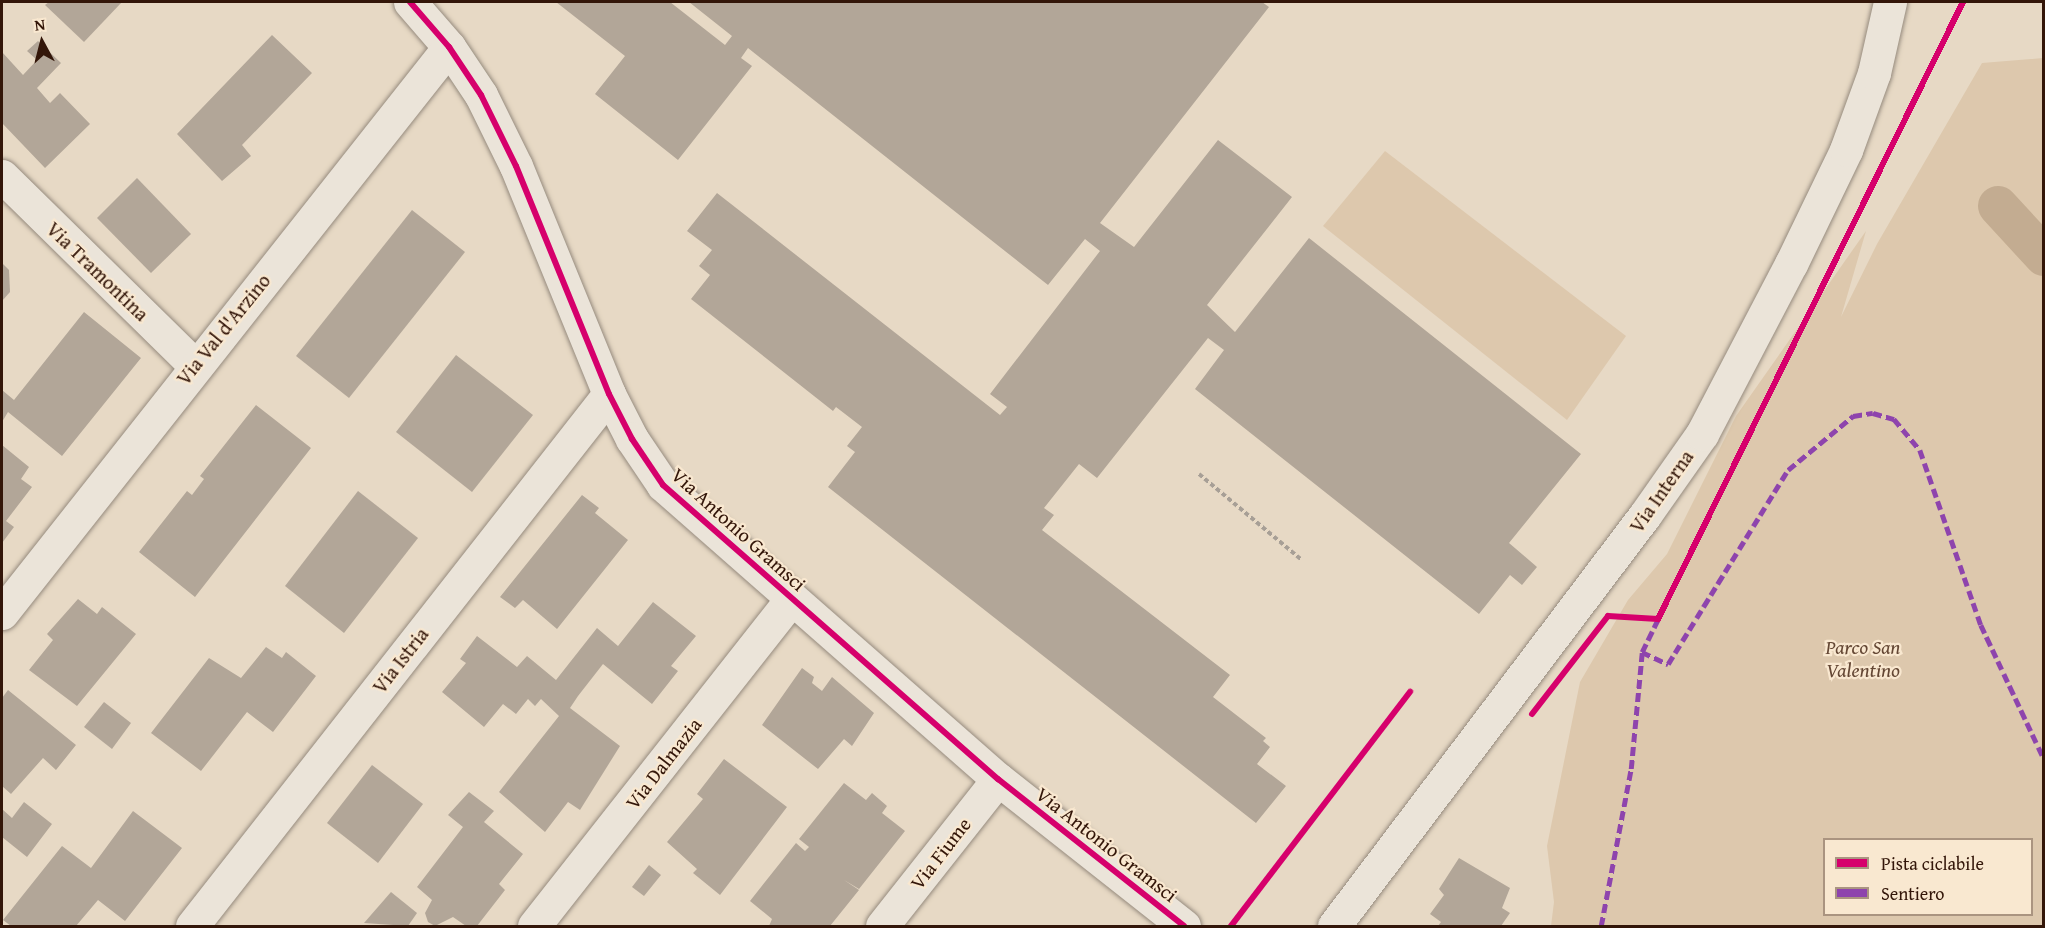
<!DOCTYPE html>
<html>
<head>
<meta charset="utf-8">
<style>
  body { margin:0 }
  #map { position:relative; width:2045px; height:928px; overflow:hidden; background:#e7d9c5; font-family:"Gentium Book Plus",serif }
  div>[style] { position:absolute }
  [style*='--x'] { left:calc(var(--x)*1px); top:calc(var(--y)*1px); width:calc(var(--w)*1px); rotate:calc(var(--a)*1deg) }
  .green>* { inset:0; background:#ddc8ad }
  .canal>* { height:40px; margin:-20px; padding:0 20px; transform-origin:20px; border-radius:20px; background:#c3ac91 }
  .building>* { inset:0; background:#b2a698 }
  .path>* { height:4px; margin-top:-2px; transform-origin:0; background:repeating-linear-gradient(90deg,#a79f96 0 4.5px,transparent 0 7.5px) }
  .roads { filter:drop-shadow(0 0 2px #968b7e) drop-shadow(0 0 2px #968b7e) }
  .minor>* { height:33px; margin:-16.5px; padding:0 16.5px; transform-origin:16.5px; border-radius:16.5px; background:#ebe4d9 }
  .quiet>* { height:4.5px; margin-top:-2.25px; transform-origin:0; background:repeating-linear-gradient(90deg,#8e44ad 0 9px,transparent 0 13.5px) }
  .cycleway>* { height:6px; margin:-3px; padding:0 3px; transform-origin:3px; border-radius:3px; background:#d6006c }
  span { translate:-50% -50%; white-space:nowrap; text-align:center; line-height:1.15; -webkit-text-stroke:4.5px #f9e8d0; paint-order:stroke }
  .street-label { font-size:20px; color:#331609 }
  .park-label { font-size:20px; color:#644734; font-style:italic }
  .frame { position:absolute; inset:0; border:3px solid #331609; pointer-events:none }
  .legend { position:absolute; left:1823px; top:838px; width:210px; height:78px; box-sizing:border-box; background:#f9e8d0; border:2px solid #aa9480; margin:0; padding:8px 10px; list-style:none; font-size:18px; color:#331609 }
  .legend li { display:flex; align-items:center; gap:12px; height:30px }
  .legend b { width:30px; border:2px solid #aa9480 }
  .north { position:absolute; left:12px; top:12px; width:60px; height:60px; -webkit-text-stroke:4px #f9e8d0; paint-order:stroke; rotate:353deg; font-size:16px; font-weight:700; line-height:24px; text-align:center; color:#331609 }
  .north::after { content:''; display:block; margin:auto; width:21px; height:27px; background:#331609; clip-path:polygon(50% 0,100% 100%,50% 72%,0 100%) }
</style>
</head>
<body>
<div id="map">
  <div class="green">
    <i style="clip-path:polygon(evenodd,2043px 58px,2043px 926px,1551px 926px,1554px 902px,1547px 846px,1580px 682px,1628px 600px,1667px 554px,1736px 416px,1866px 231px,1841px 317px,1877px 244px,1982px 63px,2043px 58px,1824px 840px,2032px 840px,2032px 914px,1824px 914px,1824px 840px)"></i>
    <i style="clip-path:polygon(1385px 151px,1626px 336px,1567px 420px,1323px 226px)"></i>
  </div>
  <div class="canal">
    <i style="--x:1998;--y:206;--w:68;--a:47.4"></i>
  </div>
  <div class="building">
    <i style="clip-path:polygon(49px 2px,122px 2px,84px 42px,45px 5px)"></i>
    <i style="clip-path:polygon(556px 2px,670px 2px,725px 45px,732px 36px,689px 2px,1262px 2px,1269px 7px,1100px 223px,1134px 247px,1218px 140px,1292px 197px,1207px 305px,1235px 332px,1309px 238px,1581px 454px,1509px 543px,1537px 567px,1522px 585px,1510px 575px,1479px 614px,1195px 389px,1224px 350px,1208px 338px,1097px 478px,1079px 464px,1044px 508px,1054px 515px,1042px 530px,1230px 675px,1213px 697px,1266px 738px,1263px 741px,1270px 747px,1257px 764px,1286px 786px,1256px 823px,828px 487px,855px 452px,847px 446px,862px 427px,836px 407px,833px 411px,691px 299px,710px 275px,699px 266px,712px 250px,687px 231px,717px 193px,1000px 415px,1007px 407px,990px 394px,1100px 251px,1085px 239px,1048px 285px,748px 48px,741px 58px,752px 66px,678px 160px,595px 94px,625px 56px)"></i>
    <i style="clip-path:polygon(272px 35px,312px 73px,242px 145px,251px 156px,222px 181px,177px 134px)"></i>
    <i style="clip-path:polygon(38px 41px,61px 63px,37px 88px,50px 103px,60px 93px,90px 124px,45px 168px,2px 123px,2px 52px,23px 75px,37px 60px,27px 51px)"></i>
    <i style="clip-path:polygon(137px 178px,191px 234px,151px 273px,97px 218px)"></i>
    <i style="clip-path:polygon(412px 210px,465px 252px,349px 398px,296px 356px)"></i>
    <i style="clip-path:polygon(2px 263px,9px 270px,10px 292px,2px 301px)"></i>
    <i style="clip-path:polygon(84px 312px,141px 358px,62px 456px,8px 412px,2px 422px,2px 390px,14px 400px)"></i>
    <i style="clip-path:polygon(456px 355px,533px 415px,472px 492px,396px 432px)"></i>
    <i style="clip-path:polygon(256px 405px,311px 448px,195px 597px,139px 552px,187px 491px,192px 495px,204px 479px,200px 476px)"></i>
    <i style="clip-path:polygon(2px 445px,29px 467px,21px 479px,32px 487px,6px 521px,14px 527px,2px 543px)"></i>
    <i style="clip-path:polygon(358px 491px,418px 538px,344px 633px,285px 586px)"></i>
    <i style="clip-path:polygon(582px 495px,599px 508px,595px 513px,628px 540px,557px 629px,523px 600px,515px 608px,500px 597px)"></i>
    <i style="clip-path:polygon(78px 599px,97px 614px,102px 607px,136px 634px,77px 706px,29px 670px,53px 640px,47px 634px)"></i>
    <i style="clip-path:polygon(653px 602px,696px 636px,671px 666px,678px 671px,652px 704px,603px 664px,578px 696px,570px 708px,620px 746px,580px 810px,568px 802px,545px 832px,499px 792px,559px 716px,541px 699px,535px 706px,528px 699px,516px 714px,503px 704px,484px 727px,442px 692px,466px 663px,460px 659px,477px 636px,517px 667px,527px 656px,556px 680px,597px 628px,618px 646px)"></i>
    <i style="clip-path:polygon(266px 647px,282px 658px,286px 652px,316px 676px,273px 732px,247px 712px,201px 771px,151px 733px,209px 658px,241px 678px)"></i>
    <i style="clip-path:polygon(802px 668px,814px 677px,812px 683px,822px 691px,832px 677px,874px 713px,852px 746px,844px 739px,818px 769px,762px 725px)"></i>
    <i style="clip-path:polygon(8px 690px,76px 745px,56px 770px,43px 758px,11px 794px,2px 786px,2px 698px)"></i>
    <i style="clip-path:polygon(104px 702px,131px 723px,112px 749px,84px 727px)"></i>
    <i style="clip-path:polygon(724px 759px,787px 807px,720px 895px,693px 873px,697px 869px,667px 842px,703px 799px,697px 794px)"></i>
    <i style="clip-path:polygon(372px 765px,423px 804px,378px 863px,327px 823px)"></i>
    <i style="clip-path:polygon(844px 783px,866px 800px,872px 793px,887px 806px,882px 813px,905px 831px,859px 889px,844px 880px,859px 890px,830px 926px,769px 926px,772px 919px,750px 901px,796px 843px,805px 851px,809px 847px,799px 839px)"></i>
    <i style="clip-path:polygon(469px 792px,494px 811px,484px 822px,523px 854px,499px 884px,505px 890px,477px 926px,466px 926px,453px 917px,435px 926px,428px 922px,425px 913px,432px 900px,417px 887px,463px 827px,448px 815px)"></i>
    <i style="clip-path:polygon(24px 802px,52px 824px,27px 857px,2px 837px,2px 809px,12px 818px)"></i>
    <i style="clip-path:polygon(133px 811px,182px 848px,125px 921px,98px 900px,76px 926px,11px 926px,3px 920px,62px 846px,91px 868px)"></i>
    <i style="clip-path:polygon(1459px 858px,1510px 888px,1502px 908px,1510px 913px,1501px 926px,1438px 926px,1441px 922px,1430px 914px,1444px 895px,1439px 889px)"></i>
    <i style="clip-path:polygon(649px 865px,661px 875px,644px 896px,632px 887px)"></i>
    <i style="clip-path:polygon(391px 892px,417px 913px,408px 926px,364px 923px)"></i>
  </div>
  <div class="path">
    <i style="--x:1199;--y:474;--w:134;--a:39.9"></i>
  </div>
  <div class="roads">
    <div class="minor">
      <i style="--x:410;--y:2;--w:60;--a:49.1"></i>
      <i style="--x:449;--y:47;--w:58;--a:56.3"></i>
      <i style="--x:481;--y:95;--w:79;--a:63.8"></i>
      <i style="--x:516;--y:166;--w:246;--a:67.8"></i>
      <i style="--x:609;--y:394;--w:51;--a:62.9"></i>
      <i style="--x:632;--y:439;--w:55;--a:56"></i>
      <i style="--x:663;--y:485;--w:446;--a:41.3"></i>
      <i style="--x:998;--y:779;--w:237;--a:38.3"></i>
      <i style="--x:2;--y:176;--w:269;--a:44.5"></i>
      <i style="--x:2;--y:613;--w:721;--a:-51.7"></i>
      <i style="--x:192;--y:926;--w:676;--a:-51.91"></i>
      <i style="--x:534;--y:926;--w:416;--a:-51.8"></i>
      <i style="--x:882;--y:926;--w:187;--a:-51.7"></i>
      <i style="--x:1334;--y:926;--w:515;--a:-52.89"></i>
      <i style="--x:1645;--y:515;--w:99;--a:-54.9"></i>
      <i style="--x:1702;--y:434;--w:192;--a:-62.4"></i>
      <i style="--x:1791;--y:264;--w:127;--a:-64.2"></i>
      <i style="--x:1846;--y:150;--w:82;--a:-70"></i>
      <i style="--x:1874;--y:73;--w:73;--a:-77.3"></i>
    </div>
  </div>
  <div class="quiet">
    <i style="--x:1642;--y:652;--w:37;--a:-64"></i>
    <i style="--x:1601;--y:926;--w:160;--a:-79.2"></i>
    <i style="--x:1631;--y:769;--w:118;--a:-84.6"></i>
    <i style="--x:1642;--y:652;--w:29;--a:25"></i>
    <i style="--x:1668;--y:664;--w:228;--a:-58.3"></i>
    <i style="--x:1788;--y:470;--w:85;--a:-39.7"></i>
    <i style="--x:1853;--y:416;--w:20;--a:-9"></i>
    <i style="--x:1873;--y:413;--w:22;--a:16"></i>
    <i style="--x:1894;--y:419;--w:40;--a:50"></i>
    <i style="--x:1920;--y:450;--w:185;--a:70.8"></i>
    <i style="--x:1981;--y:625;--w:148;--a:64.8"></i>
  </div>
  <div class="cycleway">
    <i style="--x:410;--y:2;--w:60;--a:49.1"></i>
    <i style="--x:449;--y:47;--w:58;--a:56.3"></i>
    <i style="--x:481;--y:95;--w:79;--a:63.8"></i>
    <i style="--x:516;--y:166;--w:246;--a:67.8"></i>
    <i style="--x:609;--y:394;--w:51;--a:62.9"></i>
    <i style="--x:632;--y:439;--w:55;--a:56"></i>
    <i style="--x:663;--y:485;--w:446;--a:41.3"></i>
    <i style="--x:998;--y:779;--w:237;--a:38.3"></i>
    <i style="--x:1532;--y:714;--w:124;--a:-52.2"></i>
    <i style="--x:1608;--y:616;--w:50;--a:3.4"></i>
    <i style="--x:1658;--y:619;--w:688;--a:-63.7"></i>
    <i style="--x:1231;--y:926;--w:295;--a:-52.6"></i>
  </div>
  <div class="street-label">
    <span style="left:98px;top:271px;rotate:44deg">Via Tramontina</span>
    <span style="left:223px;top:329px;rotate:-51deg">Via Val d'Arzino</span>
    <span style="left:1661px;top:491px;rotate:-55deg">Via Interna</span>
    <span style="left:739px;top:529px;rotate:42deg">Via Antonio Gramsci</span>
    <span style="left:400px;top:660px;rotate:-52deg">Via Istria</span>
    <span style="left:663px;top:763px;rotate:-52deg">Via Dalmazia</span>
    <span style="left:1107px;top:844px;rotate:38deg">Via Antonio Gramsci</span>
    <span style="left:940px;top:853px;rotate:-52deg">Via Fiume</span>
  </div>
  <div class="park-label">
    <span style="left:1863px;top:658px">Parco San<br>Valentino</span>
  </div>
  <div class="frame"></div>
  <ul class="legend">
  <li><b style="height:8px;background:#d6006c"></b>Pista ciclabile</li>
  <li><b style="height:8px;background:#8e44ad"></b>Sentiero</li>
  </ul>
  <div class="north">N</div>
</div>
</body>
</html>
